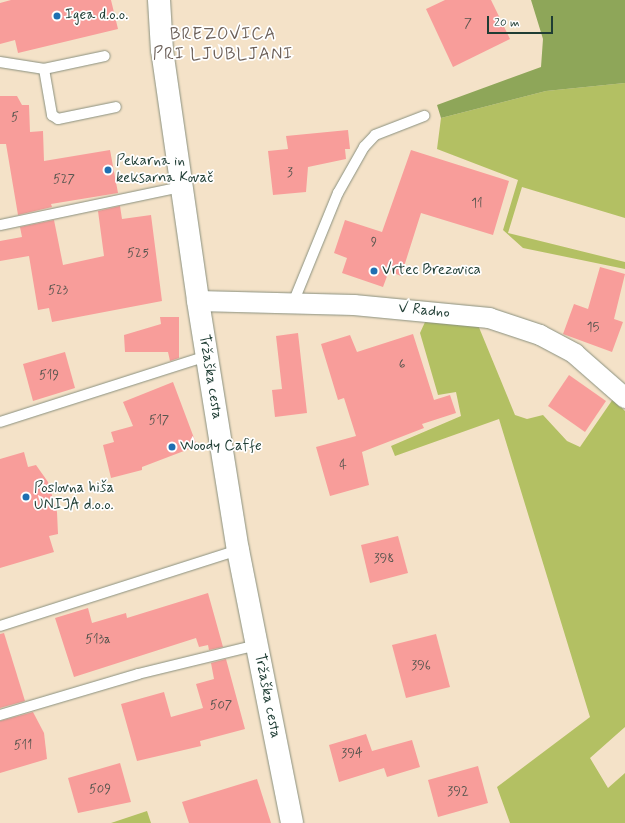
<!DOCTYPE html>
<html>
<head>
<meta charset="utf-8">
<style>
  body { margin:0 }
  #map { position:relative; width:625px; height:823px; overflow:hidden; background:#f4e2c8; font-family:Mynerve,sans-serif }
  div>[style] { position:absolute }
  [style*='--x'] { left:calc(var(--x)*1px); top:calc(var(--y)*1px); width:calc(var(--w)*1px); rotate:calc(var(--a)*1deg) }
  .green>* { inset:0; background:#b3c063 }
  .forest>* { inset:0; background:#8ea659 }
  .building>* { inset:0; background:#f89d9a }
  .roads { filter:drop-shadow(0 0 1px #8a907e) drop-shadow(0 0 1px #8a907e) }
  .service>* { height:10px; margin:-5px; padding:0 5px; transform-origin:5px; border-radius:5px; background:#fff }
  .minor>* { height:20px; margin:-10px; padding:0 10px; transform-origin:10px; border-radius:10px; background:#fff }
  .secondary>* { height:22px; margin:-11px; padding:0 11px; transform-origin:11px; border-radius:11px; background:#fff }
  .dots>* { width:11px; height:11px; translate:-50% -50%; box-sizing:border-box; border:2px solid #fff; border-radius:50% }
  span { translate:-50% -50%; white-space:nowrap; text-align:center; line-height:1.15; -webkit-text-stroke:3.5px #fff; paint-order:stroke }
  .number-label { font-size:13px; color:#55554e }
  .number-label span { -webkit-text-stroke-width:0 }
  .poi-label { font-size:15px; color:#1f3d34 }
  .left { translate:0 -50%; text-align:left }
  .street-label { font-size:15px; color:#1f3d34 }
  .quarter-label { font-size:17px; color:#6b5f58; letter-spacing:1px }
  .scale { position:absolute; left:487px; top:16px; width:66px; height:18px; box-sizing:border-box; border:2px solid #1f3d34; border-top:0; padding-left:5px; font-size:12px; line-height:14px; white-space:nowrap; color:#1f3d34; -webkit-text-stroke:3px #fff; paint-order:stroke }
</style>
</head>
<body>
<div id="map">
  <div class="green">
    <i style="clip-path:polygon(625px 83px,625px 218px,522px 187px,508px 233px,625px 262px,625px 269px,523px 248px,503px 230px,518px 180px,437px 149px,441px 118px,546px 91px)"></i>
    <i style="clip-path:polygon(425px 322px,478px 325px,515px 415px,527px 419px,543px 415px,567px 441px,580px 447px,613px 399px,625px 411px,625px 727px,590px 758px,608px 788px,625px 773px,625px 823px,510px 823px,497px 787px,590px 717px,499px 419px,395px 456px,391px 446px,461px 416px,456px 392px,438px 395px,420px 333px)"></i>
    <i style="clip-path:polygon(147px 811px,151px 823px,111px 823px)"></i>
  </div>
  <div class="forest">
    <i style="clip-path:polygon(531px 0,625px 0,625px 83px,546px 91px,441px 118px,437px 105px,541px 67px,543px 39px)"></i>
  </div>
  <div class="building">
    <i style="clip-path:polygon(11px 0,111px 0,118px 29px,18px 53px,15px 40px,0 44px,0 3px)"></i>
    <i style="clip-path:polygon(445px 0,491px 0,510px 39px,453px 67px,426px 9px)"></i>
    <i style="clip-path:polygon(0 96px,17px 96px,22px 105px,29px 105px,30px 132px,43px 131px,44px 161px,110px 150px,118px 193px,51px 204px,52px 207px,18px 215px,6px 144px,0 144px)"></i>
    <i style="clip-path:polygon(348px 130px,350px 149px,345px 149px,346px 159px,308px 167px,306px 192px,273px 195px,268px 151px,288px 149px,286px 136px)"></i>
    <i style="clip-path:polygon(411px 150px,509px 181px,493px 235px,421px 213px,401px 276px,389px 271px,383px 287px,342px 273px,347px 258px,334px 253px,345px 220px,382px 232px)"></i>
    <i style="clip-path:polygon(120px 206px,122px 219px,151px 215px,162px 301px,52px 322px,49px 308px,38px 310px,29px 256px,0 261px,0 241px,22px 237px,20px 227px,54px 220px,63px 265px,104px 256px,98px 211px)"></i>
    <i style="clip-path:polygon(600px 267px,625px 274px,614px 319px,623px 322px,612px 352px,563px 334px,574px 304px,588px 309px)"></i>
    <i style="clip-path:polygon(160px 317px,179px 317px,179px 358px,170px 361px,168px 352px,125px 352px,124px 335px,161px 324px)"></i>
    <i style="clip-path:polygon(298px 333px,307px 413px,275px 417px,272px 390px,282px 389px,276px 336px)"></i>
    <i style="clip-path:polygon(413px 334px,434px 400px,450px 395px,456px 413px,422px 424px,424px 428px,362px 452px,369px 485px,330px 496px,316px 447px,356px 436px,344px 398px,338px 400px,321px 344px,350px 335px,357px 352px)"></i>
    <i style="clip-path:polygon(65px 352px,75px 388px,33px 401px,23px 364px)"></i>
    <i style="clip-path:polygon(569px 375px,606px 401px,585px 432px,548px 406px)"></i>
    <i style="clip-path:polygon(173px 382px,197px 446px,142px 467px,142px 470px,111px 478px,103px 445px,114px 442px,111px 432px,133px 426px,123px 402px)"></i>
    <i style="clip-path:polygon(24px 452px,28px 467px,36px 465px,48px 482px,57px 512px,58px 534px,49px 536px,54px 552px,0 568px,0 459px)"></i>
    <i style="clip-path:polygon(398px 536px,408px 573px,370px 583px,361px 545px)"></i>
    <i style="clip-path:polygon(208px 593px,223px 647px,209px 650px,208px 645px,199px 647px,196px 638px,74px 677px,55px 618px,88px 608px,92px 623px,126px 613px,127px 618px)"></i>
    <i style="clip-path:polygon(4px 633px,25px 701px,0 708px,0 634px)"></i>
    <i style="clip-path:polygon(436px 634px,450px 687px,406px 698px,392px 645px)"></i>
    <i style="clip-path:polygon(226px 659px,245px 729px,200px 741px,201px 746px,137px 761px,121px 704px,164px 692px,171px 717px,203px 708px,196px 684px,214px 679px,211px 663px)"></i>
    <i style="clip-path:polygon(33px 712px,44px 733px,47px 759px,0 773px,0 721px)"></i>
    <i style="clip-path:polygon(366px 734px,372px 751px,412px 740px,420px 767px,387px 777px,384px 768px,339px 782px,329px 745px)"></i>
    <i style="clip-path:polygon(120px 763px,131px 802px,78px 813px,68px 778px)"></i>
    <i style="clip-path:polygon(478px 766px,488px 803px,438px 817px,428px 780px)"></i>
    <i style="clip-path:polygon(257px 779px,271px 823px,189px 823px,182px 802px)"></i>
  </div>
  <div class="roads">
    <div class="service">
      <i style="--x:0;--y:62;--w:45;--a:9"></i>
      <i style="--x:44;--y:69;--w:62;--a:-12"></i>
      <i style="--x:44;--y:69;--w:47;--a:80.1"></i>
      <i style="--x:52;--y:115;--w:7;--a:34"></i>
      <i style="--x:58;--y:119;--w:59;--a:-11.7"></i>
      <i style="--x:0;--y:225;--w:184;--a:-11.9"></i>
      <i style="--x:293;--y:303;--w:119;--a:-67.8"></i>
      <i style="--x:338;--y:193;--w:53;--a:-60.5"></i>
      <i style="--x:364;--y:147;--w:16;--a:-47"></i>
      <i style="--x:375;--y:135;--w:53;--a:-21.2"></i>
      <i style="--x:0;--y:422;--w:217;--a:-17.7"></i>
      <i style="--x:0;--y:626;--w:250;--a:-17.7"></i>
      <i style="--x:0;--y:715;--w:144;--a:-16.5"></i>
      <i style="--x:138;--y:674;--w:122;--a:-13.7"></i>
    </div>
    <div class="minor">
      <i style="--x:198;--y:301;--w:156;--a:1.5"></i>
      <i style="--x:354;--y:305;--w:136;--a:5.5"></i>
      <i style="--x:489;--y:318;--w:54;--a:18.4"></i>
      <i style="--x:540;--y:335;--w:40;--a:28"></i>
      <i style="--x:575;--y:354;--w:67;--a:41.3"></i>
    </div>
    <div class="secondary">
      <i style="--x:159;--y:0;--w:50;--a:86.6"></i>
      <i style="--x:162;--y:50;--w:254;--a:81.8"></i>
      <i style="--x:198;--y:301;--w:252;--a:80.9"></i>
      <i style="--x:238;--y:550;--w:278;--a:78.8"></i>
    </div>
  </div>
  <div class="dots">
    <i style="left:57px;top:16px;background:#1f6fb2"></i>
    <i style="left:108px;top:170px;background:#1f6fb2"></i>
    <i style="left:374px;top:271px;background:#1f6fb2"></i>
    <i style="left:172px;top:447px;background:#1f6fb2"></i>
    <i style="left:26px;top:497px;background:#1f6fb2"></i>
  </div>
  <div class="number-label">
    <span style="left:468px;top:24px">7</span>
    <span style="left:15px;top:118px">5</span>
    <span style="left:290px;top:173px">3</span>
    <span style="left:64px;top:180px">527</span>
    <span style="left:477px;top:204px">11</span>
    <span style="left:374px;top:243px">9</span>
    <span style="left:138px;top:254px">525</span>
    <span style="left:58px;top:291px">523</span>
    <span style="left:593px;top:328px">15</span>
    <span style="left:402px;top:365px">6</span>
    <span style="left:49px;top:376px">519</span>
    <span style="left:159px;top:421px">517</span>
    <span style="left:343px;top:466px">4</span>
    <span style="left:384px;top:559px">398</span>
    <span style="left:98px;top:640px">513a</span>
    <span style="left:421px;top:666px">396</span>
    <span style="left:221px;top:706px">507</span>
    <span style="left:23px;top:746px">511</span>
    <span style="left:352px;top:754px">394</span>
    <span style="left:100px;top:790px">509</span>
    <span style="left:458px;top:792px">392</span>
  </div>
  <div class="poi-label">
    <span class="left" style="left:65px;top:16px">Igea d.o.o.</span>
    <span class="left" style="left:116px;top:170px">Pekarna in<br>keksarna Kovač</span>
    <span class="left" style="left:382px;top:271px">Vrtec Brezovica</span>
    <span class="left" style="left:180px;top:447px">Woody Caffe</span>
    <span class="left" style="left:34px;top:497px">Poslovna hiša<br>UNIJA d.o.o.</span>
  </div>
  <div class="street-label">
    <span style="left:424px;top:311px;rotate:6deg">V Radno</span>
    <span style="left:210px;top:377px;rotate:81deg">Tržaška cesta</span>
    <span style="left:267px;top:696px;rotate:79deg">Tržaška cesta</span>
  </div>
  <div class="quarter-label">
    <span style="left:223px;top:45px">BREZOVICA<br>PRI LJUBLJANI</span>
  </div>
  <div class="scale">20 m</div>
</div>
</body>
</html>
